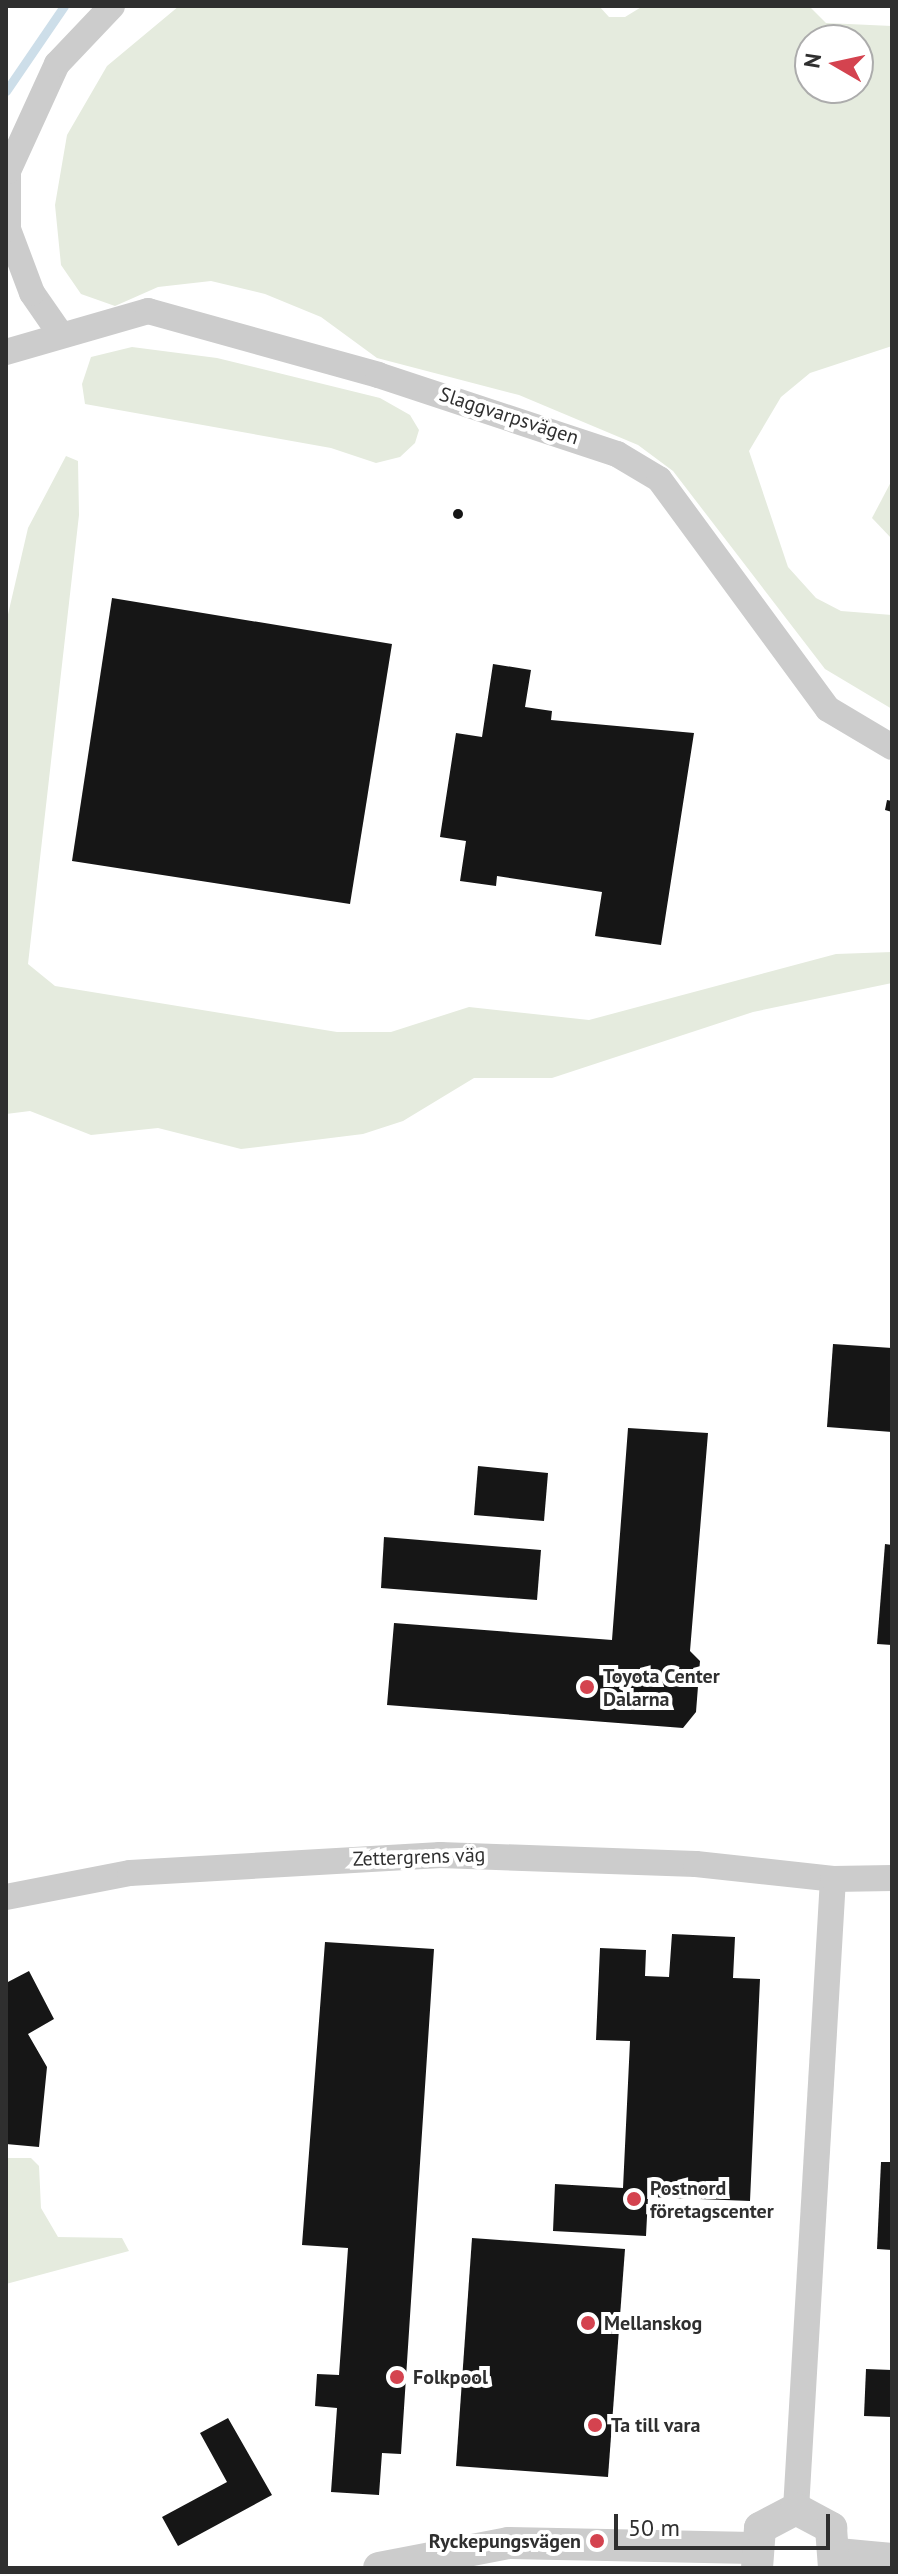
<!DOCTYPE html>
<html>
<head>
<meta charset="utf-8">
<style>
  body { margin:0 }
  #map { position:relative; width:898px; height:2574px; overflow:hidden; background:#fff; font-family:"PT Sans",sans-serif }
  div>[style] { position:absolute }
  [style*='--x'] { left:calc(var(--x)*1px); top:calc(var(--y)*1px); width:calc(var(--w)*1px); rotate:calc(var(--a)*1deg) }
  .green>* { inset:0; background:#e5ebde }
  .stream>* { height:9px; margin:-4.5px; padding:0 4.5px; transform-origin:4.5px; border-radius:4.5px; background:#cddee9 }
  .building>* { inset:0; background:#161616 }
  .round { border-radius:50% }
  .minor>* { height:26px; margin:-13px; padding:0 13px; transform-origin:13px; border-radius:13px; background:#ccc }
  .tertiary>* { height:32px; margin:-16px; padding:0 16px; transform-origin:16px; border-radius:16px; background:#ccc }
  .dots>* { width:22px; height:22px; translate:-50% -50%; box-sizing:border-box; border:4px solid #fff; border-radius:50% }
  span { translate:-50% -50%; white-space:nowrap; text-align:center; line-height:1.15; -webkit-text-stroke:8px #fff; paint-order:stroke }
  .street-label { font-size:20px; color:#2f2f2f }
  .poi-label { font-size:20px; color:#2f2f2f; font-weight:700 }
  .left { translate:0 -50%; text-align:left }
  .right { translate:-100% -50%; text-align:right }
  .frame { position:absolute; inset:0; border:8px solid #2f2f2f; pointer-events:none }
  .north { position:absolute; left:794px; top:24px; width:80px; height:80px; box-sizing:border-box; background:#fff; border:2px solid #acacac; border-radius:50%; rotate:279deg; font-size:22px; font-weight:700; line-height:32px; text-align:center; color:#2f2f2f }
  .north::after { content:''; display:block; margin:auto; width:28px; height:36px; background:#d4434f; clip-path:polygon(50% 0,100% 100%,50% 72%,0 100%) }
  .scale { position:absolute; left:614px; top:2514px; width:216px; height:36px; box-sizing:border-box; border:4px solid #2f2f2f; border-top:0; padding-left:10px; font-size:24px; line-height:28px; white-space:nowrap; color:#2f2f2f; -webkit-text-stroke:6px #fff; paint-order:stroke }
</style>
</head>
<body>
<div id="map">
  <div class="green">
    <i style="clip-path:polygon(evenodd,179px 6px,599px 6px,609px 17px,625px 17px,643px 6px,809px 6px,826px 23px,892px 26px,892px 346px,810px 373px,781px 397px,749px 451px,788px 567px,816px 598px,841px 611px,892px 615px,892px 709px,825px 669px,673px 471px,638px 445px,519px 395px,377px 358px,321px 317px,265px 294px,211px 281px,158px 287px,115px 306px,81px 294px,61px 265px,55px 205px,67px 135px,107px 66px,179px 6px,810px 40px,858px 40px,858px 88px,810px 88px,810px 40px)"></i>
    <i style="clip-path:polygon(132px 347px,217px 358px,380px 398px,410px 415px,419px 430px,415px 443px,400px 457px,376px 463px,331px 448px,85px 404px,82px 384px,91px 357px)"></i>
    <i style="clip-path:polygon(66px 456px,78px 461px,79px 515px,28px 964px,55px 986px,337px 1032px,391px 1032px,469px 1007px,589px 1020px,836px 954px,892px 952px,892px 983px,753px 1012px,552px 1078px,474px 1078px,403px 1121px,363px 1134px,241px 1149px,158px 1128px,91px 1135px,30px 1111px,6px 1114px,6px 623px,28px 528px)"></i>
    <i style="clip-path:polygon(892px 480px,892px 539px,872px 518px)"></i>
    <i style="clip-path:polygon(6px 2158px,31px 2158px,39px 2166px,41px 2208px,58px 2237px,122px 2238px,129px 2251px,6px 2284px)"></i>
  </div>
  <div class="stream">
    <i style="--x:6;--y:91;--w:103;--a:-55.7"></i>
  </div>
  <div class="building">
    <i class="round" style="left:453px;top:509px;width:10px;height:10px"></i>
    <i style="clip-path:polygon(112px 598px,392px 644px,350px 904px,72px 861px)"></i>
    <i style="clip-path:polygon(493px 664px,531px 670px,525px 707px,552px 711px,551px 720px,694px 733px,661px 945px,595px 936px,602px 892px,497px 876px,496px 886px,460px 881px,466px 841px,440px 837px,456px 733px,482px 737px)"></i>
    <i style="clip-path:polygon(887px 800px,892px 801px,892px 812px,885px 810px)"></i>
    <i style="clip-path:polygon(833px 1344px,892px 1348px,892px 1432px,827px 1427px)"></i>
    <i style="clip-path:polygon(628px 1428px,708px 1433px,690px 1651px,700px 1661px,696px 1712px,683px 1728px,387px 1705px,394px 1623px,612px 1640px)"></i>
    <i style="clip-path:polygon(478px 1466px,548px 1473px,544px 1521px,474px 1515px)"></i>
    <i style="clip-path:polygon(384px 1537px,541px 1550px,537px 1600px,381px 1588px)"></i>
    <i style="clip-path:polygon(885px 1544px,892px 1545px,892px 1645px,877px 1644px)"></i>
    <i style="clip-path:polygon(672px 1934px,735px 1937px,733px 1978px,760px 1979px,750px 2201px,648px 2197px,646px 2236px,553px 2231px,555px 2184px,623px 2188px,630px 2041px,596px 2040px,600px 1948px,646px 1950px,645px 1976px,669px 1977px)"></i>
    <i style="clip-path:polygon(325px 1942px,434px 1949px,401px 2454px,382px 2453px,379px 2495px,331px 2492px,337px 2408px,315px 2406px,317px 2374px,339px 2375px,348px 2248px,302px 2245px)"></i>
    <i style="clip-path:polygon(29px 1971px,54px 2019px,28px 2034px,47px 2067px,39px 2147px,6px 2144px,6px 1983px)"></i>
    <i style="clip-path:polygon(881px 2162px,892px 2162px,892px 2250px,877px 2249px)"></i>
    <i style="clip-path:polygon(472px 2238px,625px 2249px,608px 2477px,456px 2466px)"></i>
    <i style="clip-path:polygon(866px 2369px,892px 2370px,892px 2417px,864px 2416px)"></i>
    <i style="clip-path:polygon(228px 2418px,272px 2495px,178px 2546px,162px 2517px,227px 2482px,200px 2433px)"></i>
  </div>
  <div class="minor">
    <i style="--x:59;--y:332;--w:47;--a:-124.7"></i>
    <i style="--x:32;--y:293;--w:68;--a:-110.6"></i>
    <i style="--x:8;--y:229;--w:58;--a:-90"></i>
    <i style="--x:8;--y:171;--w:118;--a:-65.4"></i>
    <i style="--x:57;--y:64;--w:80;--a:-46.5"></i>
    <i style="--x:6;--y:352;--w:148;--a:-16.1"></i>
    <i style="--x:148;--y:311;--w:239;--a:15.5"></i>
    <i style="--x:378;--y:375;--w:252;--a:18.3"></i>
    <i style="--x:617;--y:454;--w:49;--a:30.8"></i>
    <i style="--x:659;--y:479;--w:285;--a:53.7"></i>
    <i style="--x:828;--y:709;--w:74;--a:30.7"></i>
    <i style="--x:6;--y:1897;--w:126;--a:-11"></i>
    <i style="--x:130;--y:1873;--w:311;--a:-3.3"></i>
    <i style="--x:440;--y:1855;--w:256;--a:2"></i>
    <i style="--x:696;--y:1864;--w:138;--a:6.2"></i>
    <i style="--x:796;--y:2509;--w:631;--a:-86.64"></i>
    <i style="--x:833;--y:1879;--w:59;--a:-1"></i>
  </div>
  <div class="tertiary">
    <i style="--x:838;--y:2554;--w:54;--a:5.3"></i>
    <i style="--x:379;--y:2568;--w:132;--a:-10.9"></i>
    <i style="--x:509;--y:2543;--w:244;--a:1.2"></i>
    <i style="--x:757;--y:2568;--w:40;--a:-85.7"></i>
    <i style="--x:760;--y:2528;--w:41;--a:-27.8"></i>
    <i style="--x:796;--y:2509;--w:40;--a:28"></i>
    <i style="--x:831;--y:2528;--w:40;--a:85.7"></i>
  </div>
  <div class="dots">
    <i style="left:587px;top:1687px;background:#d4434f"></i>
    <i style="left:634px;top:2199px;background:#d4434f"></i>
    <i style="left:588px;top:2323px;background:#d4434f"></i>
    <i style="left:397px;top:2377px;background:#d4434f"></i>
    <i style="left:595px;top:2425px;background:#d4434f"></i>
    <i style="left:597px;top:2541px;background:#d4434f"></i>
  </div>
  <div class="street-label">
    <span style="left:509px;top:416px;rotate:18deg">Slaggvarpsvägen</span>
    <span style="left:419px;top:1857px;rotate:-2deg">Zettergrens väg</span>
  </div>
  <div class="poi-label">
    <span class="left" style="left:603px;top:1688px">Toyota Center<br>Dalarna</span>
    <span class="left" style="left:650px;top:2200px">Postnord<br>företagscenter</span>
    <span class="left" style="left:604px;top:2323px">Mellanskog</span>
    <span class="left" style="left:413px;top:2377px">Folkpool</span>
    <span class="left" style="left:611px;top:2425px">Ta till vara</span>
    <span class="right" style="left:581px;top:2541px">Ryckepungsvägen</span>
  </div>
  <div class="frame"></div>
  <div class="north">N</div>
  <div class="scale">50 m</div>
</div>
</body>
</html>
